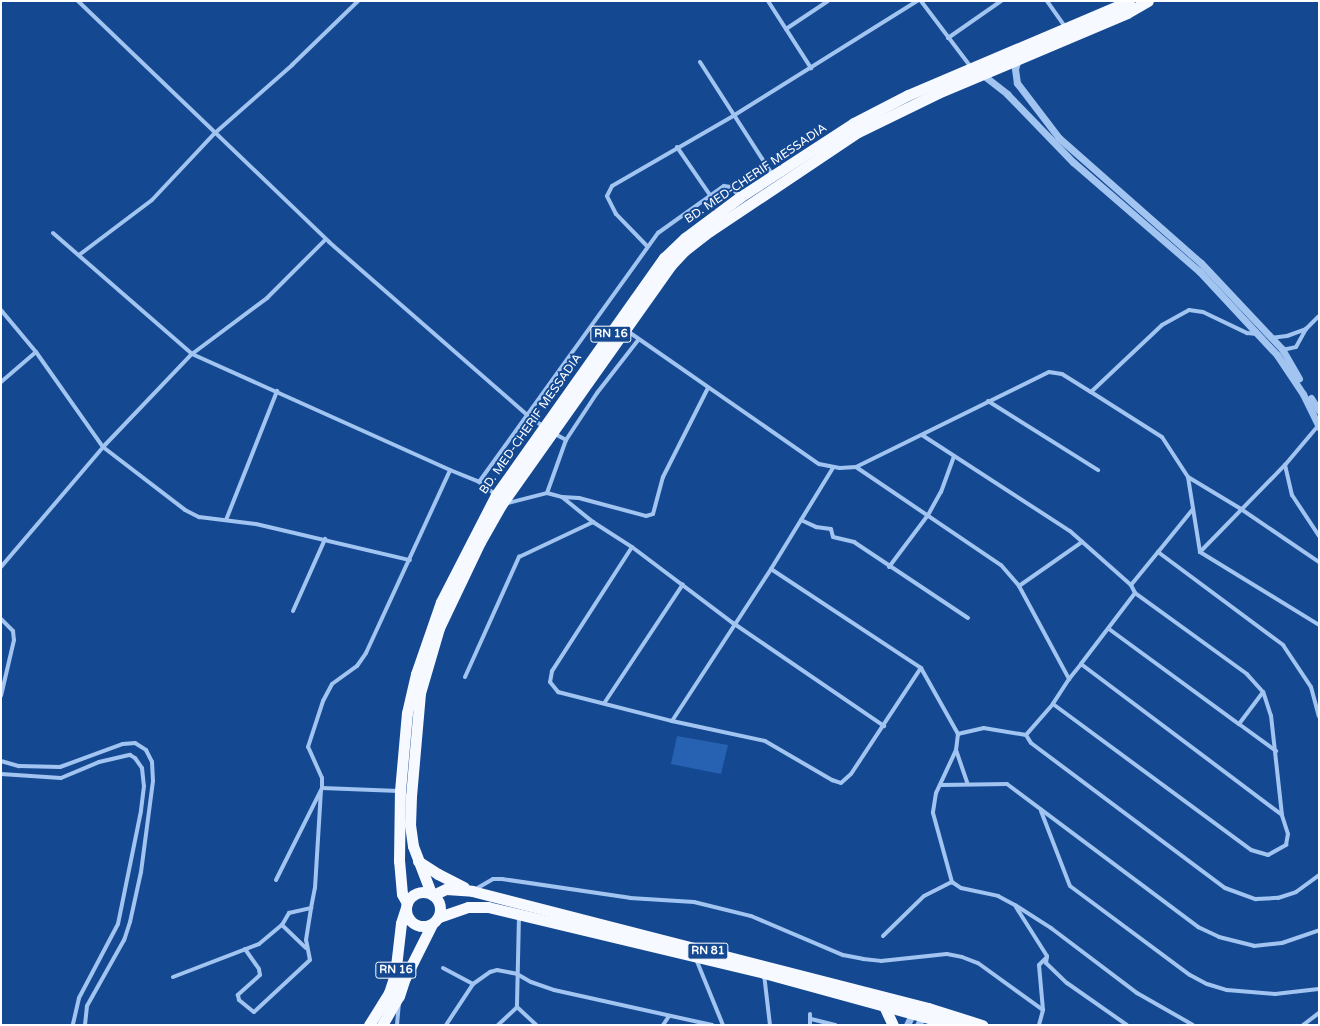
<!DOCTYPE html>
<html>
<head>
<meta charset="utf-8">
<style>
  body { margin:0 }
  #map { position:relative; width:1320px; height:1026px; overflow:hidden; background:#144992; font-family:"Varela Round",sans-serif }
  div>[style] { position:absolute }
  [style*='--x'] { left:calc(var(--x)*1px); top:calc(var(--y)*1px); width:calc(var(--w)*1px); rotate:calc(var(--a)*1deg) }
  .green>* { inset:0; background:#2662b1 }
  .minor>* { height:4px; margin:-2px; padding:0 2px; transform-origin:2px; border-radius:2px; background:#a2c4f1 }
  .tertiary>* { height:7px; margin:-3.5px; padding:0 3.5px; transform-origin:3.5px; border-radius:3.5px; background:#a2c4f1 }
  .trunk>* { height:11px; margin:-5.5px; padding:0 5.5px; transform-origin:5.5px; border-radius:5.5px; background:#f6f9ff }
  .trunk>.ring { margin:-5.5px; padding:0; box-sizing:content-box; background:none; border:11px solid #f6f9ff; border-radius:50% }
  span { translate:-50% -50%; white-space:nowrap; text-align:center; line-height:1.15; -webkit-text-stroke:4px #144992; paint-order:stroke }
  .shield-label span { padding:1px 3px; background:#144992; border:1px solid; border-radius:3px; -webkit-text-stroke-width:0 }
  .shield-label { font-size:11px; color:#fff; font-weight:700 }
  .street-label { font-size:12px; color:#fff }
  .frame { position:absolute; inset:0; border:2px solid #fff; pointer-events:none }
</style>
</head>
<body>
<div id="map">
  <div class="green">
    <i style="clip-path:polygon(677px 736px,728px 745px,721px 774px,671px 764px)"></i>
  </div>
  <div class="minor">
    <i style="--x:78;--y:1;--w:348;--a:43.8"></i>
    <i style="--x:329;--y:242;--w:263;--a:41.1"></i>
    <i style="--x:527;--y:415;--w:21;--a:35"></i>
    <i style="--x:768;--y:1;--w:80;--a:57.3"></i>
    <i style="--x:921;--y:1;--w:83;--a:52.9"></i>
    <i style="--x:1047;--y:1;--w:32;--a:55"></i>
    <i style="--x:786;--y:29;--w:50;--a:-33.7"></i>
    <i style="--x:948;--y:38;--w:65;--a:-34.9"></i>
    <i style="--x:700;--y:62;--w:133;--a:57.3"></i>
    <i style="--x:677;--y:147;--w:58;--a:55.5"></i>
    <i style="--x:53;--y:233;--w:184;--a:41"></i>
    <i style="--x:192;--y:354;--w:283;--a:24.2"></i>
    <i style="--x:647;--y:246;--w:45;--a:-134.1"></i>
    <i style="--x:616;--y:214;--w:20;--a:-117"></i>
    <i style="--x:607;--y:196;--w:11;--a:-63"></i>
    <i style="--x:612;--y:186;--w:140;--a:-30"></i>
    <i style="--x:733;--y:116;--w:217;--a:-32"></i>
    <i style="--x:79;--y:255;--w:91;--a:-37"></i>
    <i style="--x:152;--y:200;--w:92;--a:-46.8"></i>
    <i style="--x:215;--y:133;--w:103;--a:-41.4"></i>
    <i style="--x:292;--y:65;--w:92;--a:-44.1"></i>
    <i style="--x:1;--y:310;--w:55;--a:50.2"></i>
    <i style="--x:36;--y:352;--w:116;--a:54.8"></i>
    <i style="--x:103;--y:447;--w:103;--a:37.5"></i>
    <i style="--x:185;--y:510;--w:16;--a:27"></i>
    <i style="--x:199;--y:517;--w:57;--a:7"></i>
    <i style="--x:256;--y:524;--w:158;--a:13.2"></i>
    <i style="--x:626;--y:330;--w:235;--a:34.8"></i>
    <i style="--x:819;--y:464;--w:21;--a:11"></i>
    <i style="--x:840;--y:468;--w:16;--a:-4"></i>
    <i style="--x:856;--y:467;--w:215;--a:-26.2"></i>
    <i style="--x:1049;--y:372;--w:13;--a:9"></i>
    <i style="--x:1062;--y:374;--w:34;--a:32"></i>
    <i style="--x:1091;--y:392;--w:98;--a:-43.3"></i>
    <i style="--x:1162;--y:325;--w:31;--a:-29"></i>
    <i style="--x:1189;--y:310;--w:14;--a:8"></i>
    <i style="--x:1203;--y:312;--w:49;--a:25.5"></i>
    <i style="--x:1247;--y:333;--w:10;--a:6"></i>
    <i style="--x:1270;--y:338;--w:17;--a:-7"></i>
    <i style="--x:1287;--y:336;--w:20;--a:-20"></i>
    <i style="--x:1282;--y:350;--w:14;--a:-12"></i>
    <i style="--x:1296;--y:347;--w:21;--a:-61"></i>
    <i style="--x:1306;--y:329;--w:18;--a:-45"></i>
    <i style="--x:1;--y:382;--w:46;--a:-40.6"></i>
    <i style="--x:1091;--y:392;--w:84;--a:32.4"></i>
    <i style="--x:1162;--y:437;--w:48;--a:57"></i>
    <i style="--x:1188;--y:477;--w:62;--a:31.1"></i>
    <i style="--x:1241;--y:509;--w:94;--a:34.2"></i>
    <i style="--x:988;--y:401;--w:130;--a:32.1"></i>
    <i style="--x:553;--y:433;--w:15;--a:28"></i>
    <i style="--x:566;--y:440;--w:56;--a:-56.6"></i>
    <i style="--x:597;--y:393;--w:68;--a:-52.1"></i>
    <i style="--x:922;--y:435;--w:176;--a:33"></i>
    <i style="--x:1070;--y:531;--w:81;--a:41.5"></i>
    <i style="--x:1131;--y:585;--w:9;--a:63"></i>
    <i style="--x:1285;--y:465;--w:31;--a:77"></i>
    <i style="--x:1292;--y:495;--w:49;--a:56.6"></i>
    <i style="--x:856;--y:467;--w:175;--a:34.1"></i>
    <i style="--x:1001;--y:565;--w:28;--a:49"></i>
    <i style="--x:1019;--y:586;--w:106;--a:61.7"></i>
    <i style="--x:1069;--y:679;--w:30;--a:123"></i>
    <i style="--x:1053;--y:704;--w:41;--a:131.1"></i>
    <i style="--x:1026;--y:735;--w:43;--a:-170.5"></i>
    <i style="--x:984;--y:728;--w:27;--a:167"></i>
    <i style="--x:1188;--y:477;--w:76;--a:80.9"></i>
    <i style="--x:1200;--y:552;--w:140;--a:31.5"></i>
    <i style="--x:479;--y:482;--w:307;--a:-54.3"></i>
    <i style="--x:658;--y:233;--w:81;--a:-35.5"></i>
    <i style="--x:724;--y:186;--w:7;--a:8"></i>
    <i style="--x:731;--y:187;--w:13;--a:48"></i>
    <i style="--x:547;--y:493;--w:56;--a:-70.3"></i>
    <i style="--x:562;--y:497;--w:17;--a:3"></i>
    <i style="--x:579;--y:498;--w:69;--a:15"></i>
    <i style="--x:646;--y:516;--w:7;--a:-16"></i>
    <i style="--x:653;--y:514;--w:38;--a:-75"></i>
    <i style="--x:663;--y:477;--w:100;--a:-63.2"></i>
    <i style="--x:504;--y:504;--w:44;--a:-14.3"></i>
    <i style="--x:547;--y:493;--w:16;--a:15"></i>
    <i style="--x:562;--y:497;--w:40;--a:39"></i>
    <i style="--x:593;--y:522;--w:46;--a:32.7"></i>
    <i style="--x:632;--y:547;--w:126;--a:37"></i>
    <i style="--x:733;--y:623;--w:183;--a:34.3"></i>
    <i style="--x:1193;--y:509;--w:55;--a:129.1"></i>
    <i style="--x:1158;--y:552;--w:156;--a:36.6"></i>
    <i style="--x:1283;--y:645;--w:50;--a:56.3"></i>
    <i style="--x:1311;--y:687;--w:30;--a:75"></i>
    <i style="--x:226;--y:520;--w:139;--a:-68.4"></i>
    <i style="--x:801;--y:520;--w:17;--a:25"></i>
    <i style="--x:816;--y:527;--w:15;--a:8"></i>
    <i style="--x:831;--y:529;--w:8;--a:76"></i>
    <i style="--x:833;--y:537;--w:22;--a:13"></i>
    <i style="--x:854;--y:542;--w:137;--a:33.7"></i>
    <i style="--x:632;--y:547;--w:148;--a:122.8"></i>
    <i style="--x:552;--y:671;--w:11;--a:100"></i>
    <i style="--x:550;--y:682;--w:13;--a:51"></i>
    <i style="--x:558;--y:692;--w:118;--a:14.3"></i>
    <i style="--x:672;--y:721;--w:95;--a:12.1"></i>
    <i style="--x:765;--y:741;--w:78;--a:30.2"></i>
    <i style="--x:832;--y:780;--w:9;--a:18"></i>
    <i style="--x:841;--y:783;--w:13;--a:-42"></i>
    <i style="--x:851;--y:774;--w:127;--a:-56.6"></i>
    <i style="--x:1200;--y:552;--w:122;--a:-45.7"></i>
    <i style="--x:1285;--y:465;--w:51;--a:-49.8"></i>
    <i style="--x:1;--y:567;--w:157;--a:-49.6"></i>
    <i style="--x:103;--y:447;--w:129;--a:-46.3"></i>
    <i style="--x:192;--y:354;--w:94;--a:-36.7"></i>
    <i style="--x:267;--y:298;--w:83;--a:-45"></i>
    <i style="--x:889;--y:567;--w:65;--a:-53.1"></i>
    <i style="--x:928;--y:515;--w:26;--a:-61"></i>
    <i style="--x:941;--y:492;--w:37;--a:-70"></i>
    <i style="--x:771;--y:569;--w:119;--a:-58.5"></i>
    <i style="--x:1131;--y:585;--w:43;--a:-50.7"></i>
    <i style="--x:1019;--y:586;--w:77;--a:-34.9"></i>
    <i style="--x:293;--y:611;--w:79;--a:-66"></i>
    <i style="--x:1;--y:619;--w:17;--a:45"></i>
    <i style="--x:13;--y:631;--w:9;--a:84"></i>
    <i style="--x:14;--y:640;--w:57;--a:103.1"></i>
    <i style="--x:1109;--y:629;--w:161;--a:36.2"></i>
    <i style="--x:1239;--y:724;--w:40;--a:-53"></i>
    <i style="--x:465;--y:677;--w:132;--a:-65.8"></i>
    <i style="--x:519;--y:557;--w:82;--a:-25.3"></i>
    <i style="--x:1069;--y:679;--w:19;--a:-51"></i>
    <i style="--x:1081;--y:664;--w:251;--a:36.9"></i>
    <i style="--x:605;--y:702;--w:141;--a:-56.5"></i>
    <i style="--x:1053;--y:704;--w:246;--a:36.4"></i>
    <i style="--x:1251;--y:850;--w:18;--a:16"></i>
    <i style="--x:1268;--y:855;--w:21;--a:-29"></i>
    <i style="--x:1286;--y:845;--w:11;--a:-80"></i>
    <i style="--x:1288;--y:834;--w:20;--a:-108"></i>
    <i style="--x:1282;--y:815;--w:100;--a:-96.3"></i>
    <i style="--x:1271;--y:716;--w:25;--a:-108"></i>
    <i style="--x:1263;--y:692;--w:24;--a:-132"></i>
    <i style="--x:1247;--y:674;--w:138;--a:-144.1"></i>
    <i style="--x:1135;--y:593;--w:89;--a:127.3"></i>
    <i style="--x:672;--y:721;--w:181;--a:-56.9"></i>
    <i style="--x:771;--y:569;--w:180;--a:33.4"></i>
    <i style="--x:921;--y:668;--w:76;--a:60.7"></i>
    <i style="--x:958;--y:734;--w:16;--a:97"></i>
    <i style="--x:956;--y:750;--w:47;--a:114.9"></i>
    <i style="--x:936;--y:793;--w:20;--a:99"></i>
    <i style="--x:933;--y:813;--w:72;--a:74.6"></i>
    <i style="--x:952;--y:882;--w:11;--a:34"></i>
    <i style="--x:961;--y:888;--w:38;--a:12"></i>
    <i style="--x:998;--y:896;--w:19;--a:28"></i>
    <i style="--x:1015;--y:905;--w:43;--a:32.6"></i>
    <i style="--x:1051;--y:928;--w:108;--a:37.1"></i>
    <i style="--x:1137;--y:993;--w:64;--a:29.7"></i>
    <i style="--x:1239;--y:724;--w:46;--a:36.1"></i>
    <i style="--x:1026;--y:735;--w:9;--a:58"></i>
    <i style="--x:1031;--y:743;--w:242;--a:36.8"></i>
    <i style="--x:1225;--y:888;--w:33;--a:20"></i>
    <i style="--x:1256;--y:899;--w:22;--a:-3"></i>
    <i style="--x:1278;--y:898;--w:19;--a:-18"></i>
    <i style="--x:1296;--y:892;--w:29;--a:-36"></i>
    <i style="--x:956;--y:750;--w:36;--a:71"></i>
    <i style="--x:1;--y:761;--w:19;--a:16"></i>
    <i style="--x:19;--y:766;--w:41;--a:1.4"></i>
    <i style="--x:60;--y:767;--w:67;--a:-20.1"></i>
    <i style="--x:123;--y:744;--w:12;--a:-5"></i>
    <i style="--x:135;--y:743;--w:13;--a:32"></i>
    <i style="--x:146;--y:750;--w:13;--a:63"></i>
    <i style="--x:152;--y:762;--w:19;--a:87"></i>
    <i style="--x:153;--y:781;--w:92;--a:97.5"></i>
    <i style="--x:141;--y:872;--w:51;--a:102.4"></i>
    <i style="--x:130;--y:922;--w:19;--a:108"></i>
    <i style="--x:124;--y:940;--w:76;--a:119.3"></i>
    <i style="--x:87;--y:1006;--w:19;--a:96"></i>
    <i style="--x:1;--y:774;--w:60;--a:3.8"></i>
    <i style="--x:61;--y:778;--w:41;--a:-22.8"></i>
    <i style="--x:99;--y:762;--w:32;--a:-13"></i>
    <i style="--x:130;--y:755;--w:6;--a:31"></i>
    <i style="--x:135;--y:758;--w:12;--a:55"></i>
    <i style="--x:142;--y:768;--w:18;--a:84"></i>
    <i style="--x:144;--y:786;--w:25;--a:97"></i>
    <i style="--x:141;--y:811;--w:115;--a:101.5"></i>
    <i style="--x:118;--y:924;--w:84;--a:117.8"></i>
    <i style="--x:79;--y:998;--w:28;--a:103"></i>
    <i style="--x:942;--y:785;--w:65;--a:-0.9"></i>
    <i style="--x:1007;--y:784;--w:239;--a:36.8"></i>
    <i style="--x:1198;--y:927;--w:23;--a:25"></i>
    <i style="--x:1219;--y:937;--w:36;--a:14"></i>
    <i style="--x:1254;--y:946;--w:28;--a:-6"></i>
    <i style="--x:1282;--y:943;--w:39;--a:-19"></i>
    <i style="--x:322;--y:788;--w:77;--a:2.2"></i>
    <i style="--x:1041;--y:811;--w:80;--a:68.9"></i>
    <i style="--x:1070;--y:886;--w:149;--a:36.6"></i>
    <i style="--x:1190;--y:975;--w:19;--a:28"></i>
    <i style="--x:1207;--y:984;--w:21;--a:17"></i>
    <i style="--x:1227;--y:990;--w:48;--a:4.8"></i>
    <i style="--x:1275;--y:994;--w:44;--a:-6.5"></i>
    <i style="--x:276;--y:880;--w:103;--a:-63.4"></i>
    <i style="--x:322;--y:788;--w:10;--a:-90"></i>
    <i style="--x:322;--y:778;--w:34;--a:-114"></i>
    <i style="--x:308;--y:747;--w:48;--a:-71.9"></i>
    <i style="--x:323;--y:701;--w:19;--a:-62"></i>
    <i style="--x:332;--y:684;--w:31;--a:-36"></i>
    <i style="--x:357;--y:666;--w:16;--a:-55"></i>
    <i style="--x:366;--y:653;--w:201;--a:-65.3"></i>
    <i style="--x:450;--y:470;--w:31;--a:22"></i>
    <i style="--x:479;--y:482;--w:21;--a:37"></i>
    <i style="--x:474;--y:890;--w:22;--a:-30"></i>
    <i style="--x:493;--y:879;--w:9;--a:0"></i>
    <i style="--x:502;--y:879;--w:129;--a:8.4"></i>
    <i style="--x:630;--y:898;--w:64;--a:3.6"></i>
    <i style="--x:694;--y:902;--w:59;--a:13.8"></i>
    <i style="--x:751;--y:916;--w:100;--a:23"></i>
    <i style="--x:843;--y:955;--w:20;--a:11"></i>
    <i style="--x:863;--y:959;--w:18;--a:6"></i>
    <i style="--x:881;--y:961;--w:66;--a:-6.1"></i>
    <i style="--x:947;--y:954;--w:15;--a:11"></i>
    <i style="--x:962;--y:957;--w:17;--a:21"></i>
    <i style="--x:978;--y:963;--w:80;--a:35.9"></i>
    <i style="--x:1016;--y:907;--w:58;--a:57.7"></i>
    <i style="--x:1047;--y:956;--w:7;--a:98"></i>
    <i style="--x:1046;--y:963;--w:29;--a:44"></i>
    <i style="--x:1067;--y:983;--w:73;--a:35"></i>
    <i style="--x:519;--y:916;--w:91;--a:91.3"></i>
    <i style="--x:517;--y:1007;--w:26;--a:43"></i>
    <i style="--x:282;--y:925;--w:33;--a:44"></i>
    <i style="--x:883;--y:936;--w:57;--a:-44.3"></i>
    <i style="--x:924;--y:896;--w:31;--a:-27"></i>
    <i style="--x:245;--y:949;--w:24;--a:55"></i>
    <i style="--x:259;--y:969;--w:6;--a:81"></i>
    <i style="--x:260;--y:975;--w:30;--a:138"></i>
    <i style="--x:238;--y:995;--w:5;--a:79"></i>
    <i style="--x:239;--y:1000;--w:19;--a:39"></i>
    <i style="--x:254;--y:1012;--w:76;--a:-42.9"></i>
    <i style="--x:310;--y:960;--w:20;--a:-101"></i>
    <i style="--x:306;--y:940;--w:32;--a:-81"></i>
    <i style="--x:696;--y:959;--w:71;--a:67.8"></i>
    <i style="--x:443;--y:968;--w:34;--a:28"></i>
    <i style="--x:473;--y:984;--w:21;--a:-35"></i>
    <i style="--x:490;--y:972;--w:7;--a:-16"></i>
    <i style="--x:497;--y:970;--w:20;--a:11"></i>
    <i style="--x:517;--y:974;--w:16;--a:30"></i>
    <i style="--x:531;--y:982;--w:24;--a:19"></i>
    <i style="--x:554;--y:990;--w:162;--a:12.5"></i>
    <i style="--x:764;--y:974;--w:51;--a:83.3"></i>
    <i style="--x:173;--y:977;--w:92;--a:-21"></i>
    <i style="--x:259;--y:944;--w:30;--a:-40"></i>
    <i style="--x:282;--y:925;--w:14;--a:-60"></i>
    <i style="--x:289;--y:913;--w:23;--a:-13"></i>
    <i style="--x:311;--y:908;--w:20;--a:-79"></i>
    <i style="--x:315;--y:888;--w:97;--a:-86.5"></i>
    <i style="--x:810;--y:1014;--w:11;--a:90"></i>
    <i style="--x:811;--y:1019;--w:25;--a:14"></i>
    <i style="--x:397;--y:1025;--w:21;--a:-85"></i>
    <i style="--x:446;--y:1025;--w:49;--a:-56.6"></i>
    <i style="--x:498;--y:1025;--w:26;--a:-43"></i>
    <i style="--x:663;--y:1025;--w:11;--a:-56"></i>
    <i style="--x:1039;--y:1025;--w:16;--a:-75"></i>
    <i style="--x:1043;--y:1010;--w:45;--a:-95.1"></i>
    <i style="--x:1039;--y:965;--w:11;--a:-45"></i>
    <i style="--x:1303;--y:1025;--w:20;--a:-37"></i>
  </div>
  <div class="tertiary">
    <i style="--x:1018;--y:59;--w:10;--a:107"></i>
    <i style="--x:1015;--y:69;--w:14;--a:82"></i>
    <i style="--x:1017;--y:83;--w:69;--a:52.6"></i>
    <i style="--x:1059;--y:138;--w:189;--a:41.4"></i>
    <i style="--x:1201;--y:263;--w:118;--a:46.7"></i>
    <i style="--x:1282;--y:349;--w:34;--a:60"></i>
    <i style="--x:983;--y:75;--w:31;--a:38"></i>
    <i style="--x:1007;--y:94;--w:95;--a:45.9"></i>
    <i style="--x:1073;--y:162;--w:167;--a:40.9"></i>
    <i style="--x:1199;--y:271;--w:115;--a:47.1"></i>
    <i style="--x:1277;--y:355;--w:47;--a:56.3"></i>
    <i style="--x:1303;--y:394;--w:37;--a:64"></i>
    <i style="--x:1311;--y:398;--w:15;--a:58"></i>
    <i style="--x:907;--y:1025;--w:17;--a:-65"></i>
    <i style="--x:918;--y:1025;--w:14;--a:-60"></i>
  </div>
  <div class="trunk">
    <i style="--x:418;--y:861;--w:24;--a:33"></i>
    <i style="--x:438;--y:874;--w:29;--a:27"></i>
    <i class="ring" style="left:406px;top:892px;width:23px;height:23px"></i>
    <i style="--x:431;--y:893;--w:50;--a:-111"></i>
    <i style="--x:413;--y:846;--w:21;--a:-98"></i>
    <i style="--x:410;--y:825;--w:29;--a:-88"></i>
    <i style="--x:411;--y:796;--w:103;--a:-85"></i>
    <i style="--x:420;--y:693;--w:68;--a:-73.7"></i>
    <i style="--x:439;--y:628;--w:95;--a:-64.5"></i>
    <i style="--x:480;--y:542;--w:43;--a:-60.4"></i>
    <i style="--x:501;--y:505;--w:294;--a:-54.7"></i>
    <i style="--x:671;--y:265;--w:19;--a:-47"></i>
    <i style="--x:684;--y:251;--w:33;--a:-38"></i>
    <i style="--x:710;--y:231;--w:178;--a:-33.8"></i>
    <i style="--x:858;--y:132;--w:89;--a:-26"></i>
    <i style="--x:938;--y:93;--w:205;--a:-22.9"></i>
    <i style="--x:1127;--y:13;--w:24;--a:-30"></i>
    <i style="--x:433;--y:895;--w:14;--a:-25"></i>
    <i style="--x:446;--y:889;--w:26;--a:4"></i>
    <i style="--x:472;--y:891;--w:471;--a:14.4"></i>
    <i style="--x:928;--y:1008;--w:57;--a:17.5"></i>
    <i style="--x:407;--y:903;--w:10;--a:-119"></i>
    <i style="--x:402;--y:894;--w:33;--a:-95"></i>
    <i style="--x:399;--y:861;--w:70;--a:-89.2"></i>
    <i style="--x:400;--y:791;--w:78;--a:-84.9"></i>
    <i style="--x:407;--y:713;--w:40;--a:-77"></i>
    <i style="--x:416;--y:674;--w:76;--a:-70.9"></i>
    <i style="--x:441;--y:602;--w:120;--a:-62.8"></i>
    <i style="--x:496;--y:495;--w:291;--a:-54.7"></i>
    <i style="--x:664;--y:258;--w:29;--a:-44"></i>
    <i style="--x:685;--y:238;--w:69;--a:-36.7"></i>
    <i style="--x:740;--y:197;--w:136;--a:-33"></i>
    <i style="--x:854;--y:123;--w:61;--a:-27.4"></i>
    <i style="--x:908;--y:95;--w:240;--a:-23"></i>
    <i style="--x:439;--y:917;--w:31;--a:-19"></i>
    <i style="--x:468;--y:907;--w:20;--a:0"></i>
    <i style="--x:488;--y:907;--w:284;--a:13.4"></i>
    <i style="--x:764;--y:973;--w:197;--a:15.3"></i>
    <i style="--x:884;--y:1006;--w:21;--a:65"></i>
    <i style="--x:369;--y:1025;--w:38;--a:-58"></i>
    <i style="--x:389;--y:993;--w:19;--a:-72"></i>
    <i style="--x:395;--y:975;--w:52;--a:-83.4"></i>
    <i style="--x:401;--y:923;--w:16;--a:-72"></i>
    <i style="--x:382;--y:1025;--w:34;--a:-60"></i>
    <i style="--x:399;--y:996;--w:19;--a:-72"></i>
    <i style="--x:405;--y:978;--w:60;--a:-63.4"></i>
  </div>
  <div class="shield-label">
    <span style="left:611px;top:334px">RN 16</span>
    <span style="left:708px;top:951px">RN 81</span>
    <span style="left:396px;top:970px">RN 16</span>
  </div>
  <div class="street-label">
    <span style="left:756px;top:174px;rotate:-34deg">BD. MED-CHERIF MESSADIA</span>
    <span style="left:531px;top:424px;rotate:-55deg">BD. MED-CHERIF MESSADIA</span>
  </div>
  <div class="frame"></div>
</div>
</body>
</html>
